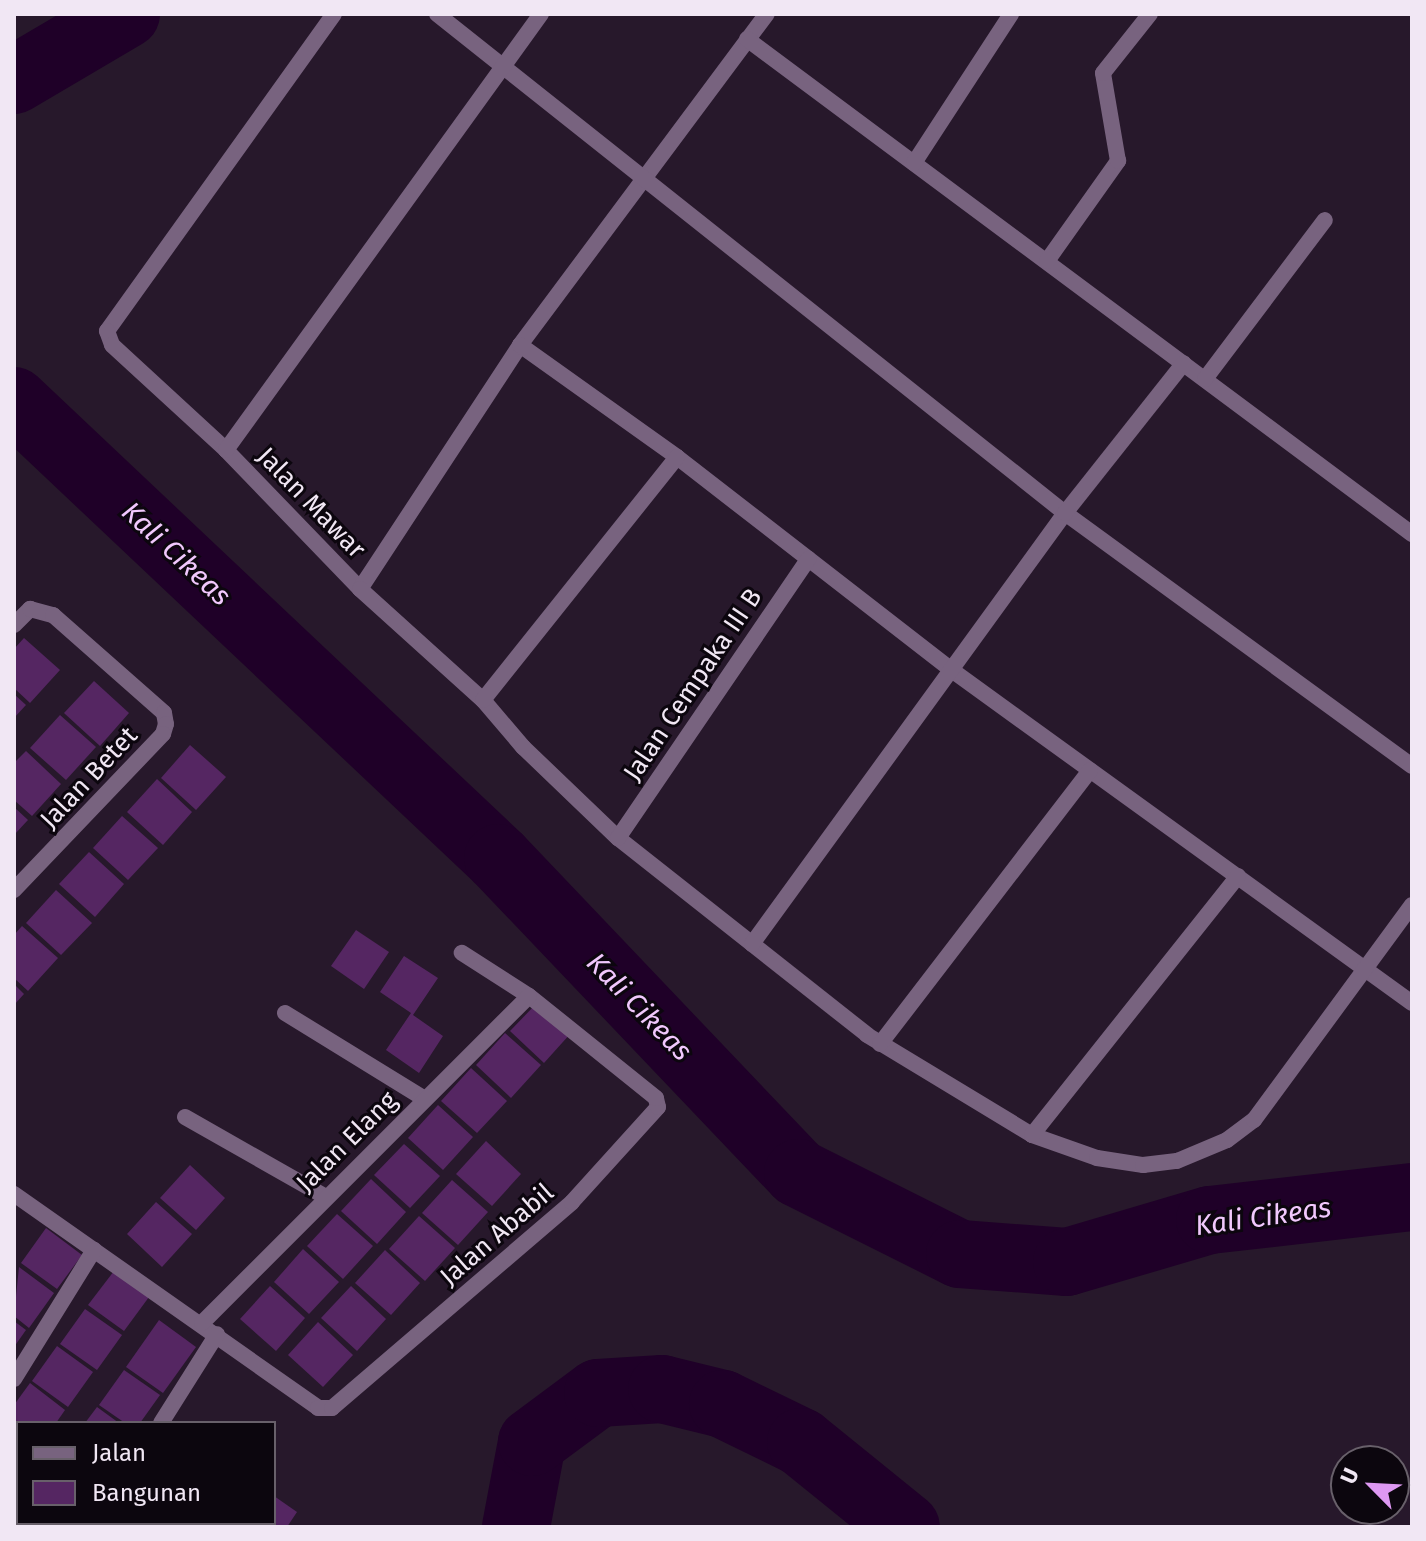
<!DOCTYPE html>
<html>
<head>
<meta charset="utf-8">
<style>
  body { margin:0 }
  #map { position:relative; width:1426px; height:1541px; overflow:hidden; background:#27182b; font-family:"Fira Sans",sans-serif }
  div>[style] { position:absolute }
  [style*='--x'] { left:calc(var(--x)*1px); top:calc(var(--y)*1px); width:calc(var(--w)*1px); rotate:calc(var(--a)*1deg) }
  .river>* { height:68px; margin:-34px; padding:0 34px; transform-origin:34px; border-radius:34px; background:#1f0028 }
  .building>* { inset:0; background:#552662 }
  .minor>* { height:16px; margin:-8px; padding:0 8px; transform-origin:8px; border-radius:8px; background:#78637f }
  span { translate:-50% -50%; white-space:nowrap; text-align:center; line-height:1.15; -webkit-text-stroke:6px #0c060e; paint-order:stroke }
  .street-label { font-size:26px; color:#f1e7f4 }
  .water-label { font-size:28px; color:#f1c8fd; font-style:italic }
  .frame { position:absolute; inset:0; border:16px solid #f1e7f4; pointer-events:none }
  .legend { position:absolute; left:16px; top:1421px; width:260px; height:104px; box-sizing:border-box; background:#0c060e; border:2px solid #68606a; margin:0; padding:10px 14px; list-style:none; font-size:24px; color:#f1e7f4 }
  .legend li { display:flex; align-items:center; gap:16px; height:40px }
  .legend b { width:40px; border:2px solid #68606a }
  .north { position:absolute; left:1330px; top:1445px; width:80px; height:80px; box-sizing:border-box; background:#0c060e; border:2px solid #68606a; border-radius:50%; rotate:294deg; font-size:22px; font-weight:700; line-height:32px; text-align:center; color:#f1e7f4 }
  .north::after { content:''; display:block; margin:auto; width:28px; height:36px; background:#de98f2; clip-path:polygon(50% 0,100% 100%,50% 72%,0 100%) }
</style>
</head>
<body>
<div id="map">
  <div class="river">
    <i style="--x:14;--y:80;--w:130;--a:-30.5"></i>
    <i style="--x:14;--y:401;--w:666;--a:43.36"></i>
    <i style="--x:498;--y:858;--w:435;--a:46.4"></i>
    <i style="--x:798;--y:1173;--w:181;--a:26.6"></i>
    <i style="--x:960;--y:1254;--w:107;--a:4.3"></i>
    <i style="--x:1067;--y:1262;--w:149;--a:-16.4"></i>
    <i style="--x:1210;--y:1220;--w:203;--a:-6.5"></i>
    <i style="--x:516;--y:1527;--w:86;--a:-79.3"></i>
    <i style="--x:532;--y:1442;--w:82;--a:-36.6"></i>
    <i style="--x:598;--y:1393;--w:64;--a:-3.6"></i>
    <i style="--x:662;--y:1389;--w:63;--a:13.8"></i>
    <i style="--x:723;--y:1404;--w:87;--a:26"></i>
    <i style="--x:801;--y:1442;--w:135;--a:39"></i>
  </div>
  <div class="building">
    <i style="clip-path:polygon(24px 638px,60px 670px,30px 703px,14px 688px,14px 649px)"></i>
    <i style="clip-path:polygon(94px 681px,129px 713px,100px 746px,64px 713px)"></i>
    <i style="clip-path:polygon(14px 694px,26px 705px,14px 718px)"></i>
    <i style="clip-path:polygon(60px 715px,96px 747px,66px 780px,30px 748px)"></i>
    <i style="clip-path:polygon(190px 745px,226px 777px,196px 810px,161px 778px)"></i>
    <i style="clip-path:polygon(26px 751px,61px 784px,32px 816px,14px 800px,14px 763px)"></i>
    <i style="clip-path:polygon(157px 779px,192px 812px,163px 845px,127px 812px)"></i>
    <i style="clip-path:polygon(14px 807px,28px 820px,14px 835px)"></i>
    <i style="clip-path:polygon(122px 816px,158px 848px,128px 880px,93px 848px)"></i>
    <i style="clip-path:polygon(89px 852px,124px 884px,95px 917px,59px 884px)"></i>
    <i style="clip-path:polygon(56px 890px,92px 923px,61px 955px,26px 923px)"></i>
    <i style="clip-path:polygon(22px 926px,58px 958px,28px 991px,14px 978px,14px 935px)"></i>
    <i style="clip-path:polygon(356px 930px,389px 952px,364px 989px,331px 966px)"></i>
    <i style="clip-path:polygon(404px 956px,438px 978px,413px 1015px,443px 1036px,419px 1073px,386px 1050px,411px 1013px,380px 992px)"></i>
    <i style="clip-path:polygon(14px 984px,24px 994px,14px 1005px)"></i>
    <i style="clip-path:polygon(535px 1005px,571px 1033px,544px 1063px,510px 1031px)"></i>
    <i style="clip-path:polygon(505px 1033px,541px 1065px,511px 1098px,476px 1065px)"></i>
    <i style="clip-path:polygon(471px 1068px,507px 1101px,477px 1133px,441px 1101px)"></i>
    <i style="clip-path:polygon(438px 1105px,473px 1137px,443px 1170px,408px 1138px)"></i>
    <i style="clip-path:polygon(486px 1141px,521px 1174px,492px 1206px,456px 1174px)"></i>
    <i style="clip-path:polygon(404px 1144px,440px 1176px,410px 1208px,374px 1175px)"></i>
    <i style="clip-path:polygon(190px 1165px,225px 1198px,196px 1230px,160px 1198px)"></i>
    <i style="clip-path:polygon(371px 1179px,406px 1212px,377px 1244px,341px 1211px)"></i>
    <i style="clip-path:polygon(452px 1180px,488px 1212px,458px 1245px,422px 1213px)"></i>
    <i style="clip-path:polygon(156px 1202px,192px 1234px,162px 1267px,127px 1234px)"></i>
    <i style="clip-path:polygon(337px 1214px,373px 1246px,343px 1279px,307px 1246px)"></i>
    <i style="clip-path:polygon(419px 1216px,455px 1248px,425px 1281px,389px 1249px)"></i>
    <i style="clip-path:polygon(46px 1228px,82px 1255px,57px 1289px,21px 1263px)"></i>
    <i style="clip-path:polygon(303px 1249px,339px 1282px,309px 1314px,274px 1282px)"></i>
    <i style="clip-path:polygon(385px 1250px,420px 1283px,391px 1315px,355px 1283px)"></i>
    <i style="clip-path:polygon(19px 1267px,54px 1293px,29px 1328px,14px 1316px)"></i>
    <i style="clip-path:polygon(114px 1271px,149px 1297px,124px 1331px,88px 1305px)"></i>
    <i style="clip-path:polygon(270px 1286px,305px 1318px,276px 1351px,240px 1319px)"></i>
    <i style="clip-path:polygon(351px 1286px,386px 1319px,357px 1351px,321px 1318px)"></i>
    <i style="clip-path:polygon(85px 1309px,122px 1335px,97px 1370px,60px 1344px)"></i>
    <i style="clip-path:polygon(159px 1320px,196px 1347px,163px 1393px,126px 1367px)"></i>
    <i style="clip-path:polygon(14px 1321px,26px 1330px,14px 1347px)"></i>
    <i style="clip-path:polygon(318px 1322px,353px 1355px,323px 1387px,288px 1355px)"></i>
    <i style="clip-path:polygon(57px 1346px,93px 1372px,68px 1407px,32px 1381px)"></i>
    <i style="clip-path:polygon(124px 1370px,160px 1395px,140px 1423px,125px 1423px,99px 1405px)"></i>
    <i style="clip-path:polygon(30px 1383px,65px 1410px,56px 1423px,14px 1425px,14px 1405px)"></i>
    <i style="clip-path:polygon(97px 1407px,119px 1423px,85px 1423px)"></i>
    <i style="clip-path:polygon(14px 1429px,18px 1432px,16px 1483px,14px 1481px)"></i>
    <i style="clip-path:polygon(274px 1496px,297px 1512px,287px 1527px,151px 1527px,274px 1523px)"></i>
    <i style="clip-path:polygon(27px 1523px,74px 1523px,72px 1527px)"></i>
  </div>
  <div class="minor">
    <i style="--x:334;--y:14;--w:390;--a:125.6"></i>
    <i style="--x:107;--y:331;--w:15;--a:70"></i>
    <i style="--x:112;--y:345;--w:155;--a:42.6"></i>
    <i style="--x:226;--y:450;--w:193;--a:46"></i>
    <i style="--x:360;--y:589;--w:292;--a:-56.7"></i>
    <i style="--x:520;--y:345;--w:413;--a:-53.3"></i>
    <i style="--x:437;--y:14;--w:802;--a:38.47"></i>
    <i style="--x:1065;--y:513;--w:429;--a:36.1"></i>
    <i style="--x:747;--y:39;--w:829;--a:36.66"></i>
    <i style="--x:914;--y:163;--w:178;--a:-56.9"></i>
    <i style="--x:1047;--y:261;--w:123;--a:-54.6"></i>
    <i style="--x:1118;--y:161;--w:89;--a:-99.7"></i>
    <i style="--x:1103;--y:73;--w:75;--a:-51.5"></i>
    <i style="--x:520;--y:345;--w:193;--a:35.5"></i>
    <i style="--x:677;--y:457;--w:349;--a:37.8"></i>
    <i style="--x:953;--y:671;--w:566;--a:35.88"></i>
    <i style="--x:1205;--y:379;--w:199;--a:-53"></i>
    <i style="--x:226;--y:450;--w:538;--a:-54.15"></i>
    <i style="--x:360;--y:589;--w:166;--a:42.1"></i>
    <i style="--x:483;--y:700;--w:62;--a:49.6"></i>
    <i style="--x:523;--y:747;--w:132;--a:43.8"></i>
    <i style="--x:618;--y:838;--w:318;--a:38.3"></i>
    <i style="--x:867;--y:1035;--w:193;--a:31.2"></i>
    <i style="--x:1032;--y:1135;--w:69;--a:19.5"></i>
    <i style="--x:1097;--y:1158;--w:47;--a:8.7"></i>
    <i style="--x:1143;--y:1165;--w:34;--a:-7"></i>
    <i style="--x:1177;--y:1161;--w:54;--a:-22.8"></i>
    <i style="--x:1227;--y:1140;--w:34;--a:-37"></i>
    <i style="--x:1254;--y:1120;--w:267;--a:-53.7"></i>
    <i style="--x:14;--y:625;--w:23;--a:-45"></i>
    <i style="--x:30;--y:609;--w:24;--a:15"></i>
    <i style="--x:53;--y:615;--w:148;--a:41.4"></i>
    <i style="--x:164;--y:713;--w:11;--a:80"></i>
    <i style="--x:166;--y:724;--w:10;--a:107"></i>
    <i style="--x:163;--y:734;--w:216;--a:133.7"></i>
    <i style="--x:483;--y:700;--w:311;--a:-51.4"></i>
    <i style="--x:618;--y:838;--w:338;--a:-55.7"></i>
    <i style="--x:752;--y:944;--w:533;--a:-54.01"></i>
    <i style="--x:1065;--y:513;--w:191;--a:-51.6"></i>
    <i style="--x:285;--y:1013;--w:162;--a:31.6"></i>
    <i style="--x:880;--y:1044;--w:345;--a:-52.5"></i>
    <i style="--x:185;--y:1117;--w:162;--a:29.6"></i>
    <i style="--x:1032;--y:1135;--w:331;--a:-51.5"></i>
    <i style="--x:14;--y:1194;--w:372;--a:35.1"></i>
    <i style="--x:318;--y:1408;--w:14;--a:0"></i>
    <i style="--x:332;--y:1408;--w:316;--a:-40.6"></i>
    <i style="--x:572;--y:1202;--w:128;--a:-47.8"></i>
    <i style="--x:658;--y:1107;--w:9;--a:-103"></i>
    <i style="--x:656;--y:1098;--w:163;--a:-141.2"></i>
    <i style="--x:529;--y:996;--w:80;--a:-147.3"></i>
    <i style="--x:202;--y:1323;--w:462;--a:-45"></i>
    <i style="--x:14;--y:1379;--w:152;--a:-58.2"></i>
    <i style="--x:161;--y:1423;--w:105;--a:-57.8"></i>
    <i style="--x:89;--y:1527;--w:5;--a:-53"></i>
  </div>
  <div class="street-label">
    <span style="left:311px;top:503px;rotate:46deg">Jalan Mawar</span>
    <span style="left:693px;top:685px;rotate:-56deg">Jalan Cempaka III B</span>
    <span style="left:89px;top:778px;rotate:-47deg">Jalan Betet</span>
    <span style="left:347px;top:1142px;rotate:-45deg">Jalan Elang</span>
    <span style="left:497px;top:1235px;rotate:-41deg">Jalan Ababil</span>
  </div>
  <div class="water-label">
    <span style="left:176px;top:554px;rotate:43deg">Kali Cikeas</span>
    <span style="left:639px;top:1007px;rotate:46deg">Kali Cikeas</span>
    <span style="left:1263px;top:1217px;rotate:-8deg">Kali Cikeas</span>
  </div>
  <div class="frame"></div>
  <ul class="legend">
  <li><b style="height:10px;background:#78637f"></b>Jalan</li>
  <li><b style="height:22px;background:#552662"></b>Bangunan</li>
  </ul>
  <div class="north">U</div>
</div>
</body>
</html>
